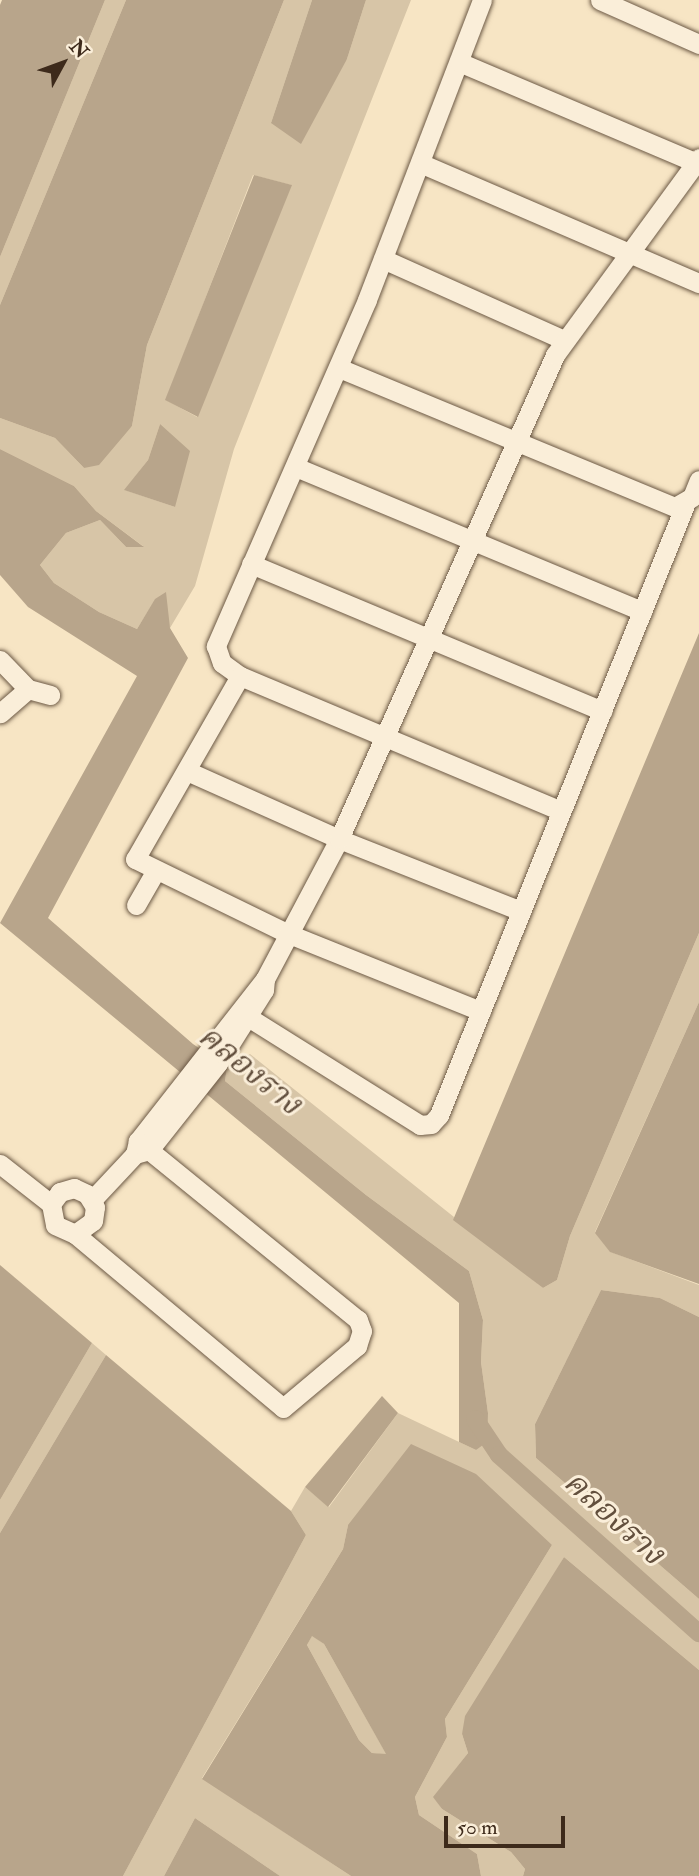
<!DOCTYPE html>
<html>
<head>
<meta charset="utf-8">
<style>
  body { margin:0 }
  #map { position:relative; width:699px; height:1876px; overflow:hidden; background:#f7e5c4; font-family:"IM FELL Double Pica","Noto Serif Thai",serif }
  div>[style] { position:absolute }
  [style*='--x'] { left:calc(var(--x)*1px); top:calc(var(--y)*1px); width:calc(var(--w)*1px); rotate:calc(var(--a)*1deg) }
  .green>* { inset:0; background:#d7c5a7 }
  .water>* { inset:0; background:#b8a58b }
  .canal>* { height:18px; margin:-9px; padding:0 9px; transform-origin:9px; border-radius:9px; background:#b8a58b }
  .roads { filter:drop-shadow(0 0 2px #6c5945) drop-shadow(0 0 2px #6c5945) }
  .street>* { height:19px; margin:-9.5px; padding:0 9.5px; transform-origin:9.5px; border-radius:9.5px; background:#faeed9 }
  span { translate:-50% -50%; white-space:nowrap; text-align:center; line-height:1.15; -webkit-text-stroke:6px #faeed9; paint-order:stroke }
  .water-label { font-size:32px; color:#624f3d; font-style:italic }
  .north { position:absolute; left:28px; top:28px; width:70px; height:70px; -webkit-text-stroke:5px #faeed9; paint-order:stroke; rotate:49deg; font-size:19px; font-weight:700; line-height:28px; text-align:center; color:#3d2a1b }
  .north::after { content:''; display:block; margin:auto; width:24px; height:32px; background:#3d2a1b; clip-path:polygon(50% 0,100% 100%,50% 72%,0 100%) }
  .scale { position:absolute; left:444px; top:1816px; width:121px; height:32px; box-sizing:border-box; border:4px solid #3d2a1b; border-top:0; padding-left:9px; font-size:21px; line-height:24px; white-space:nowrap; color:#3d2a1b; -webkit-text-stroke:5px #faeed9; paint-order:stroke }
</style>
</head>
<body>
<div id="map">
  <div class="green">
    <i style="clip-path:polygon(105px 0,126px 0,0 305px,0 257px)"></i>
    <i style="clip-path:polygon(evenodd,284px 0,312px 0,271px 123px,347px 59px,366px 0,411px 0,234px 449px,195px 586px,170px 628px,155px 600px,137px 629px,99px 612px,54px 583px,40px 565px,66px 533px,100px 520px,126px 547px,143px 546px,96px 511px,74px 486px,0 449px,0 418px,55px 438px,84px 468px,132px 426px,147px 345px,284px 0,253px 175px,291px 185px,197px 417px,166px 400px,253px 175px,284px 0,160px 424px,175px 507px,125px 490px,148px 460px,160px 424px)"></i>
    <i style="clip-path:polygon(699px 933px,699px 1002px,595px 1232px,611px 1252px,699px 1285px,699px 1317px,660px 1298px,601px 1290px,535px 1424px,536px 1458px,699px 1599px,699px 1670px,564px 1557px,462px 1734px,468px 1753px,434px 1797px,442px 1809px,511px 1852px,525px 1869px,523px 1876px,481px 1876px,477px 1854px,419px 1815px,415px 1797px,447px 1737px,445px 1719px,552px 1545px,348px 1525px,343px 1549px,202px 1778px,351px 1876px,280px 1876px,195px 1818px,164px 1876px,123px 1876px,306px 1535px,291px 1511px,305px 1487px,329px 1507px,398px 1413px,476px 1450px,488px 1413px,481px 1362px,483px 1320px,469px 1271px,366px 1195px,225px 1081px,227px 1067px,250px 1054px,543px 1288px,557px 1280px,570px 1236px)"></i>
    <i style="clip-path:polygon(92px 1343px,106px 1355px,0 1533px,0 1500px)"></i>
    <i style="clip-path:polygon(312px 1635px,324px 1644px,387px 1755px,372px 1753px,359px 1740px,307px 1645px)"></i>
  </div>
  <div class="water">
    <i style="clip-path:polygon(2px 0,105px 0,0 257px,0 5px)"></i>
    <i style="clip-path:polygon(126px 0,284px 0,147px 345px,132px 426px,99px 465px,84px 468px,55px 438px,0 418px,0 305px)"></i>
    <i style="clip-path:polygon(312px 0,366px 0,347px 59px,301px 144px,271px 123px)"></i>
    <i style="clip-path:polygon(254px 175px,292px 185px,198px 417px,165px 400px)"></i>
    <i style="clip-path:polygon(160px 424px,190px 451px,175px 507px,124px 490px,148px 460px)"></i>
    <i style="clip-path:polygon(0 449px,74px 486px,96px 511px,144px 547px,126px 547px,100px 520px,66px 533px,40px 565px,54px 583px,99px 612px,137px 629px,155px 599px,166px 592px,170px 628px,188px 658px,48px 918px,193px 1044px,227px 1067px,225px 1081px,366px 1195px,469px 1271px,483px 1320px,481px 1362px,488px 1413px,487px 1442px,476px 1450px,459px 1442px,459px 1303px,0 923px,137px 676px,28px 607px,0 575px)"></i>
    <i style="clip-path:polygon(699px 633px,699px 933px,570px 1236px,557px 1280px,543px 1288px,453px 1220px)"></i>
    <i style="clip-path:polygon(699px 1002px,699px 1284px,610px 1252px,595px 1233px)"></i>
    <i style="clip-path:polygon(0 1265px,92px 1343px,0 1500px)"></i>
    <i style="clip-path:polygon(601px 1290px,660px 1298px,699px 1317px,699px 1599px,536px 1458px,535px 1424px)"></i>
    <i style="clip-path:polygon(106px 1355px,291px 1511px,306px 1535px,123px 1876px,0 1876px,0 1533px)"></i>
    <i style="clip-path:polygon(382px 1396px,398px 1413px,328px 1507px,305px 1487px)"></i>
    <i style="clip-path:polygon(evenodd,411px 1444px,476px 1474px,552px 1545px,445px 1719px,447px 1737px,415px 1797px,419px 1815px,477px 1854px,481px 1876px,351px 1876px,202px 1779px,343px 1549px,348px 1525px,411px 1444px,312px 1636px,324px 1644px,386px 1754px,372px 1753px,359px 1740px,307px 1645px,312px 1636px)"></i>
    <i style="clip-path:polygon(564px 1557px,699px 1670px,699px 1876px,523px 1876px,525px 1869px,511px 1852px,442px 1809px,433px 1797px,468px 1753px,462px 1734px,465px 1716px)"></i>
    <i style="clip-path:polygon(195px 1818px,280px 1876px,164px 1876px)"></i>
  </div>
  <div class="canal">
    <i style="--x:475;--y:1419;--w:43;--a:56.3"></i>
    <i style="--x:499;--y:1455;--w:268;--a:41.7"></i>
  </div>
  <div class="roads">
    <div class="street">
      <i style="--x:482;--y:0;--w:321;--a:111"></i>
      <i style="--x:367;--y:300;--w:378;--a:113.6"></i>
      <i style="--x:216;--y:646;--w:18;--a:71"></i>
      <i style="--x:222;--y:663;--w:22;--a:36"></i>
      <i style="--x:240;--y:676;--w:348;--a:22.8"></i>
      <i style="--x:600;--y:0;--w:108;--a:24"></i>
      <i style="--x:459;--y:62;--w:261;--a:23"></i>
      <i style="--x:420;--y:163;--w:304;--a:23.3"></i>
      <i style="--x:383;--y:259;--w:198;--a:24.1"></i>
      <i style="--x:339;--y:368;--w:364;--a:22.5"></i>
      <i style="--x:675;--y:507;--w:20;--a:-30"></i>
      <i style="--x:692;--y:497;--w:18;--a:-68"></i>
      <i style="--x:298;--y:468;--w:373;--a:22.6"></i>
      <i style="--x:251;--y:564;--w:381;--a:22.7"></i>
      <i style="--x:0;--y:660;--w:40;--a:46"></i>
      <i style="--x:28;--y:689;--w:37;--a:139"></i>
      <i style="--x:240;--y:676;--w:211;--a:119.8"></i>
      <i style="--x:135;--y:859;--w:171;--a:26"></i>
      <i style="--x:289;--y:934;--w:207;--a:21.9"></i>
      <i style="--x:28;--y:689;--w:23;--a:15"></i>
      <i style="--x:187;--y:771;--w:167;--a:24.1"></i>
      <i style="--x:339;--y:839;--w:196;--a:21.6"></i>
      <i style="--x:136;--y:905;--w:38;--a:-60"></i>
      <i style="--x:265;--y:979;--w:158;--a:-62.1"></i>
      <i style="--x:339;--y:839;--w:530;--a:-65.95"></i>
      <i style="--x:555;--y:355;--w:244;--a:-53.8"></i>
      <i style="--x:265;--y:979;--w:11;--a:95"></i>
      <i style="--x:264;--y:990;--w:86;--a:122.2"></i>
      <i style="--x:218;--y:1063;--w:111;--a:128.4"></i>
      <i style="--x:149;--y:1150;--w:15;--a:164"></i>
      <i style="--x:135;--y:1154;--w:13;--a:-77"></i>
      <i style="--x:138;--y:1141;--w:206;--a:-51.9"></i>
      <i style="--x:248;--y:1017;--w:203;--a:32.1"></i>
      <i style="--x:420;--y:1125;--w:11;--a:-5"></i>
      <i style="--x:431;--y:1124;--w:12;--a:-48"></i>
      <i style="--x:439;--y:1115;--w:658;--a:-68.04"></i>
      <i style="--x:0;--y:1164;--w:65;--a:38.1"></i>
      <i style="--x:92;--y:1200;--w:63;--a:-46.9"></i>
      <i style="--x:75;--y:1234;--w:22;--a:-36"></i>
      <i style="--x:93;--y:1221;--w:14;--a:-82"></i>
      <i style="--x:95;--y:1207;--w:15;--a:-122"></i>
      <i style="--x:87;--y:1194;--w:14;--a:-155"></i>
      <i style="--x:74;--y:1188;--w:15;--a:164"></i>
      <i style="--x:60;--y:1192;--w:15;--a:127"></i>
      <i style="--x:51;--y:1204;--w:21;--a:79"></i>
      <i style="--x:55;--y:1225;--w:22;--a:24"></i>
      <i style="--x:75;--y:1234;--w:271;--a:39.9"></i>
      <i style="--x:283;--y:1408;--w:97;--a:-40"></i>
      <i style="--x:357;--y:1346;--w:16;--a:-72"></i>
      <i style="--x:362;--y:1331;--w:12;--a:-110"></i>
      <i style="--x:358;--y:1320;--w:284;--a:-140.9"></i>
    </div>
  </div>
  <div class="water-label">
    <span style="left:250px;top:1070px;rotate:39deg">คลองราง</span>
    <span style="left:614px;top:1518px;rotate:42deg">คลองราง</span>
  </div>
  <div class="north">N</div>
  <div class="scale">50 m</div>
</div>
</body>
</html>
